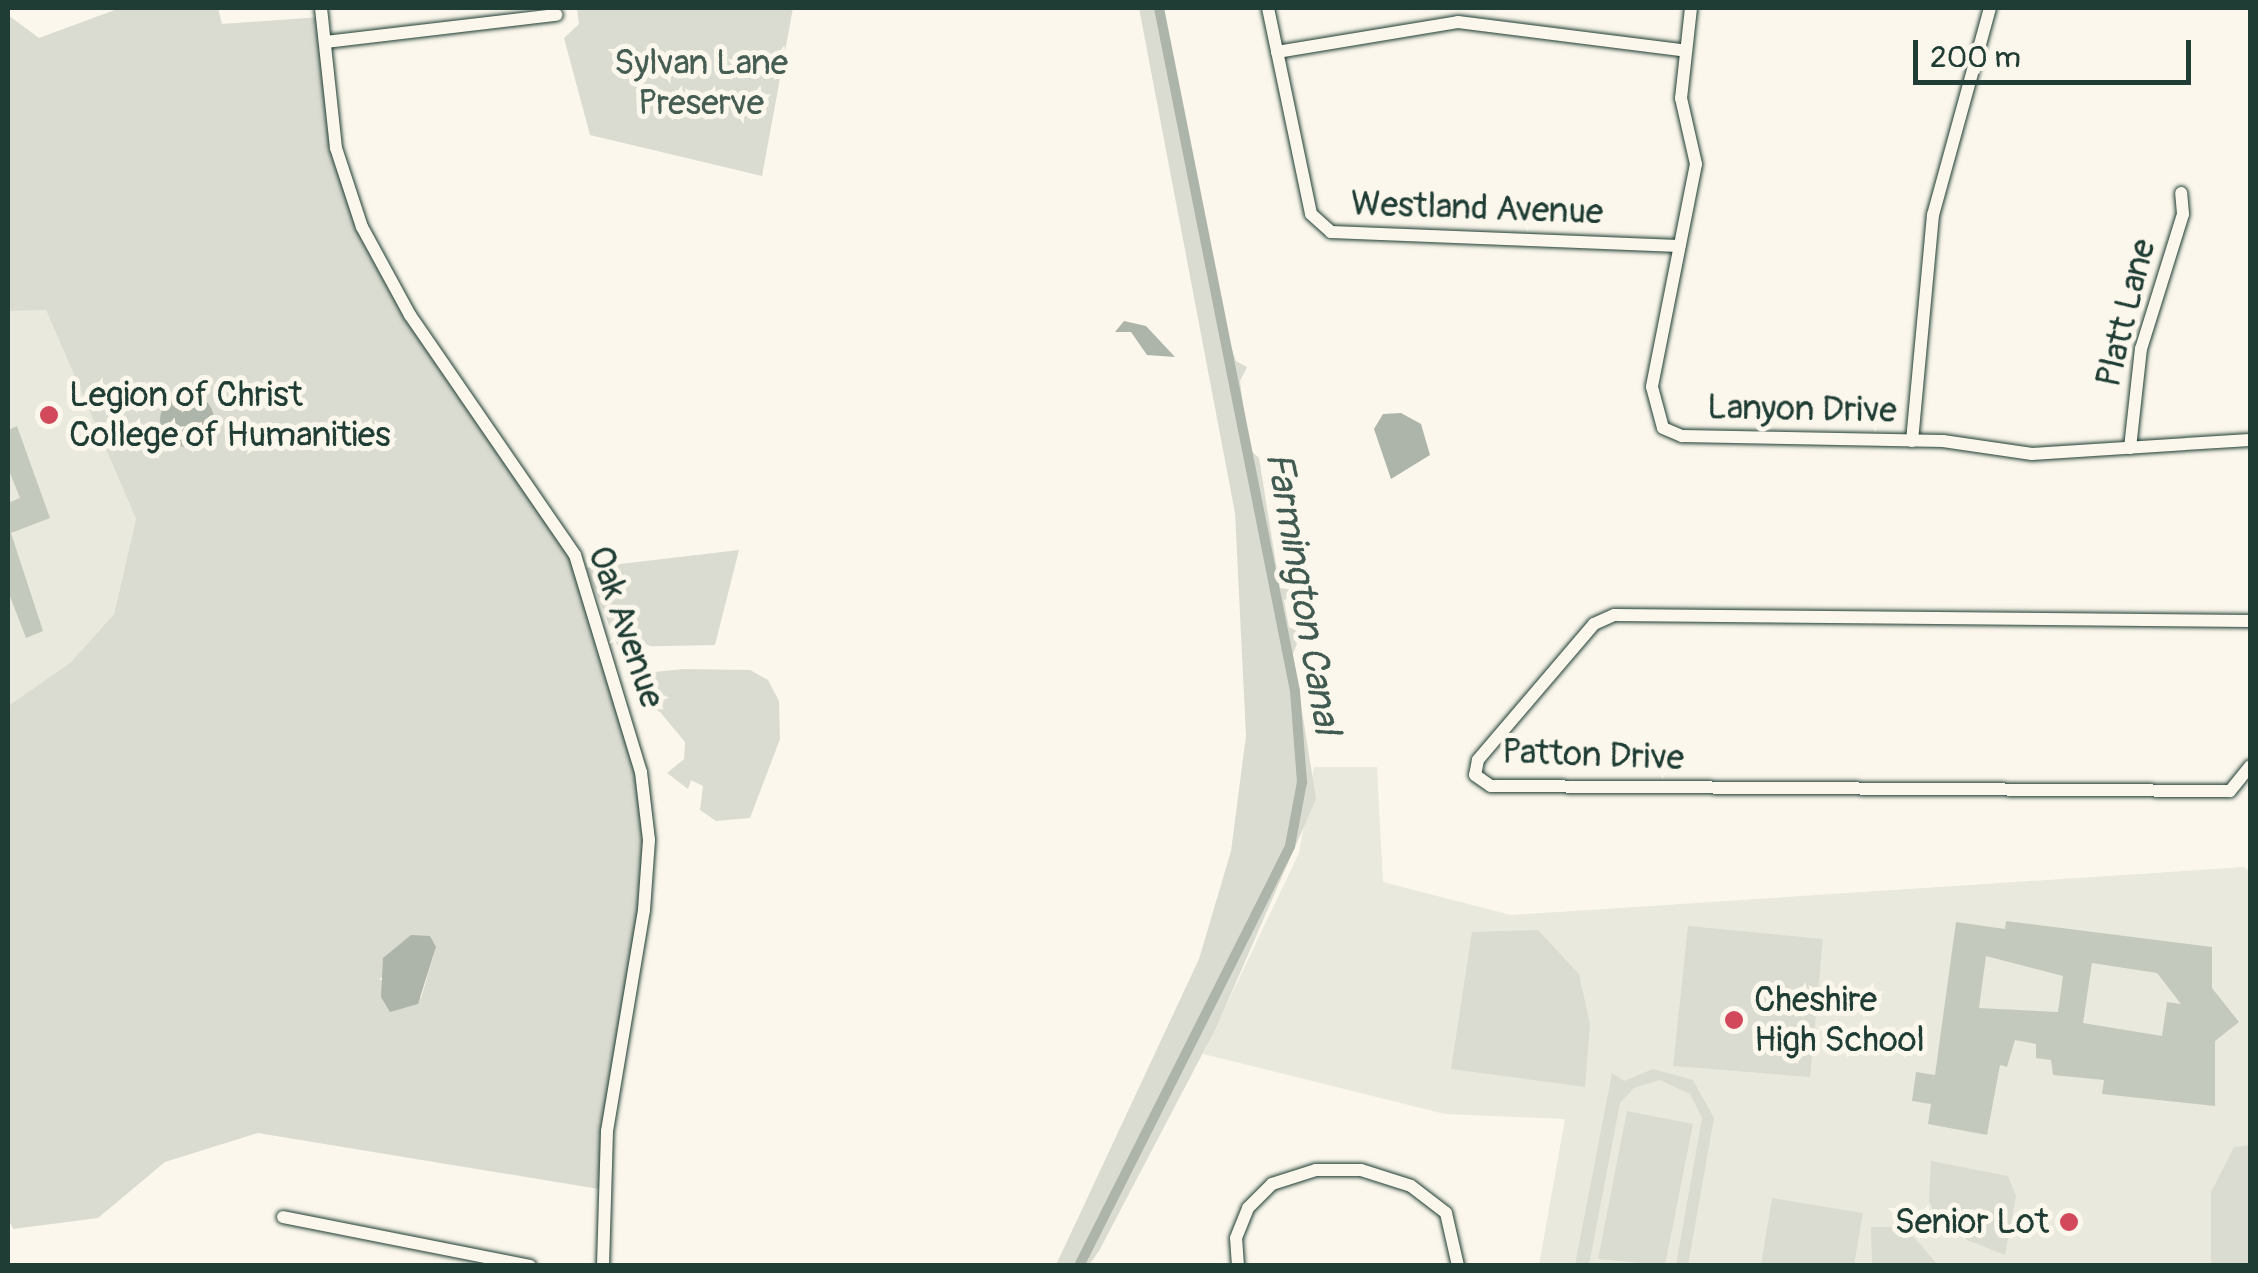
<!DOCTYPE html>
<html>
<head>
<meta charset="utf-8">
<style>
  body { margin:0 }
  #map { position:relative; width:2258px; height:1273px; overflow:hidden; background:#fbf7ec; font-family:Pangolin,sans-serif }
  div>[style] { position:absolute }
  [style*='--x'] { left:calc(var(--x)*1px); top:calc(var(--y)*1px); width:calc(var(--w)*1px); rotate:calc(var(--a)*1deg) }
  .built>* { inset:0; background:#eae9de }
  .green>* { inset:0; background:#dbdcd1 }
  .water>* { inset:0; background:#adb4aa }
  .round { border-radius:50% }
  .canal>* { height:10px; margin:-5px; padding:0 5px; transform-origin:5px; border-radius:5px; background:#adb4aa }
  .building>* { inset:0; background:#c4c9be }
  .roads { filter:drop-shadow(0 0 2px #1f3d34) drop-shadow(0 0 2px #1f3d34) }
  .minor>* { height:12px; margin:-6px; padding:0 6px; transform-origin:6px; border-radius:6px; background:#fbf7ec }
  .dots>* { width:28px; height:28px; translate:-50% -50%; box-sizing:border-box; border:5px solid #fbf7ec; border-radius:50% }
  span { translate:-50% -50%; white-space:nowrap; text-align:center; line-height:1.15; -webkit-text-stroke:10px #fbf7ec; paint-order:stroke }
  .park-label { font-size:35px; color:#455d53 }
  .street-label { font-size:35px; color:#1f3d34 }
  .poi-label { font-size:35px; color:#1f3d34 }
  .left { translate:0 -50%; text-align:left }
  .right { translate:-100% -50%; text-align:right }
  .water-label { font-size:38px; color:#425b52; font-style:italic }
  .frame { position:absolute; inset:0; border:10px solid #1f3d34; pointer-events:none }
  .scale { position:absolute; left:1913px; top:40px; width:278px; height:45px; box-sizing:border-box; border:5px solid #1f3d34; border-top:0; padding-left:12px; font-size:30px; line-height:35px; white-space:nowrap; color:#1f3d34; -webkit-text-stroke:8px #fbf7ec; paint-order:stroke }
</style>
</head>
<body>
<div id="map">
  <div class="built">
    <i style="clip-path:polygon(26px 308px,46px 310px,136px 519px,114px 614px,71px 662px,8px 706px,8px 311px)"></i>
    <i style="clip-path:polygon(1314px 767px,1377px 767px,1383px 882px,1511px 915px,2244px 867px,2250px 872px,2250px 1265px,1539px 1265px,1565px 1119px,1445px 1114px,1203px 1054px,1299px 853px)"></i>
  </div>
  <div class="green">
    <i style="clip-path:polygon(evenodd,120px 8px,218px 8px,222px 24px,321px 17px,336px 148px,362px 227px,410px 315px,575px 555px,614px 664px,649px 840px,605px 1190px,258px 1133px,165px 1162px,98px 1218px,13px 1229px,8px 1218px,8px 706px,71px 662px,114px 614px,136px 519px,46px 310px,8px 311px,8px 15px,39px 38px,120px 8px,436px 947px,421px 998px,379px 979px,436px 947px)"></i>
    <i style="clip-path:polygon(577px 8px,793px 8px,762px 176px,590px 135px,564px 38px,579px 24px)"></i>
    <i style="clip-path:polygon(1139px 8px,1164px 11px,1226px 333px,1236px 361px,1247px 367px,1240px 381px,1249px 449px,1259px 458px,1280px 588px,1303px 591px,1284px 600px,1289px 627px,1301px 633px,1293px 654px,1316px 799px,1216px 1028px,1099px 1251px,1089px 1265px,1056px 1265px,1199px 959px,1231px 851px,1246px 736px,1235px 513px)"></i>
    <i style="clip-path:polygon(739px 550px,715px 645px,618px 647px,586px 568px)"></i>
    <i style="clip-path:polygon(683px 669px,750px 670px,768px 680px,779px 701px,780px 739px,750px 818px,716px 821px,700px 810px,703px 786px,691px 780px,688px 789px,667px 773px,684px 759px,685px 742px,660px 712px,636px 699px,626px 675px)"></i>
    <i style="clip-path:polygon(1688px 926px,1823px 939px,1810px 1077px,1673px 1066px)"></i>
    <i style="clip-path:polygon(1538px 930px,1579px 974px,1590px 1024px,1585px 1087px,1451px 1069px,1472px 932px)"></i>
    <i style="clip-path:polygon(1653px 1069px,1693px 1080px,1714px 1118px,1688px 1265px,1676px 1265px,1702px 1118px,1690px 1094px,1660px 1080px,1634px 1088px,1620px 1103px,1589px 1265px,1575px 1265px,1612px 1073px,1624px 1081px)"></i>
    <i style="clip-path:polygon(1627px 1111px,1693px 1124px,1665px 1265px,1598px 1259px)"></i>
    <i style="clip-path:polygon(2250px 1145px,2250px 1265px,2211px 1265px,2211px 1192px,2234px 1147px)"></i>
    <i style="clip-path:polygon(1931px 1161px,2008px 1176px,2016px 1196px,2005px 1255px,1939px 1229px,1929px 1200px)"></i>
    <i style="clip-path:polygon(1772px 1198px,1863px 1213px,1854px 1265px,1761px 1265px)"></i>
    <i style="clip-path:polygon(1871px 1227px,1905px 1227px,1938px 1265px,1872px 1265px)"></i>
  </div>
  <div class="water">
    <i style="clip-path:polygon(1124px 321px,1146px 326px,1175px 357px,1147px 355px,1131px 332px,1115px 332px)"></i>
    <i class="round" style="left:160px;top:393px;width:54px;height:54px"></i>
    <i style="clip-path:polygon(1401px 413px,1421px 424px,1430px 455px,1391px 479px,1374px 429px,1383px 414px)"></i>
    <i style="clip-path:polygon(411px 935px,430px 936px,436px 947px,418px 1004px,390px 1012px,381px 997px,383px 958px)"></i>
  </div>
  <div class="canal">
    <i style="--x:1079;--y:1266;--w:470;--a:-63.3"></i>
    <i style="--x:1290;--y:846;--w:65;--a:-79.4"></i>
    <i style="--x:1302;--y:782;--w:91;--a:-94.4"></i>
    <i style="--x:1295;--y:691;--w:696;--a:-101.26"></i>
  </div>
  <div class="building">
    <i style="clip-path:polygon(17px 426px,50px 518px,11px 533px,43px 631px,26px 638px,8px 591px,8px 503px,20px 498px,8px 468px,8px 430px)"></i>
    <i style="clip-path:polygon(evenodd,2006px 921px,2212px 947px,2212px 988px,2239px 1022px,2215px 1041px,2215px 1106px,2102px 1094px,2104px 1080px,2053px 1075px,2051px 1060px,2036px 1058px,2036px 1044px,2015px 1040px,2007px 1067px,2000px 1065px,1987px 1135px,1928px 1124px,1931px 1104px,1912px 1101px,1916px 1072px,1935px 1075px,1956px 922px,2005px 929px,2006px 921px,1986px 956px,2063px 976px,2058px 1012px,1979px 1008px,1986px 956px,2006px 921px,2092px 963px,2157px 973px,2181px 1004px,2167px 1002px,2162px 1036px,2083px 1023px,2092px 963px)"></i>
  </div>
  <div class="roads">
    <div class="minor">
      <i style="--x:321;--y:8;--w:141;--a:83.9"></i>
      <i style="--x:336;--y:148;--w:83;--a:71.8"></i>
      <i style="--x:362;--y:227;--w:100;--a:61.4"></i>
      <i style="--x:410;--y:315;--w:291;--a:55.5"></i>
      <i style="--x:575;--y:555;--w:227;--a:73.1"></i>
      <i style="--x:641;--y:772;--w:68;--a:83.3"></i>
      <i style="--x:649;--y:840;--w:70;--a:94.1"></i>
      <i style="--x:644;--y:910;--w:224;--a:99.5"></i>
      <i style="--x:607;--y:1131;--w:135;--a:91.7"></i>
      <i style="--x:1268;--y:8;--w:210;--a:78.2"></i>
      <i style="--x:1311;--y:214;--w:27;--a:42"></i>
      <i style="--x:1331;--y:232;--w:348;--a:2.3"></i>
      <i style="--x:1691;--y:8;--w:91;--a:96.3"></i>
      <i style="--x:1681;--y:98;--w:68;--a:77.2"></i>
      <i style="--x:1696;--y:164;--w:227;--a:101.2"></i>
      <i style="--x:1652;--y:387;--w:42;--a:75"></i>
      <i style="--x:1663;--y:428;--w:21;--a:23"></i>
      <i style="--x:1682;--y:436;--w:261;--a:1.1"></i>
      <i style="--x:1943;--y:441;--w:90;--a:8.3"></i>
      <i style="--x:2032;--y:454;--w:218;--a:-3.7"></i>
      <i style="--x:325;--y:42;--w:233;--a:-6.7"></i>
      <i style="--x:1277;--y:52;--w:183;--a:-9.4"></i>
      <i style="--x:1458;--y:22;--w:230;--a:7.2"></i>
      <i style="--x:1912;--y:441;--w:227;--a:-84.7"></i>
      <i style="--x:1933;--y:215;--w:215;--a:-74.6"></i>
      <i style="--x:2130;--y:448;--w:100;--a:-83.7"></i>
      <i style="--x:2141;--y:349;--w:141;--a:-72.7"></i>
      <i style="--x:2183;--y:214;--w:21;--a:-95"></i>
      <i style="--x:2250;--y:621;--w:636;--a:-179.46"></i>
      <i style="--x:1614;--y:615;--w:22;--a:156"></i>
      <i style="--x:1594;--y:624;--w:179;--a:130.5"></i>
      <i style="--x:1478;--y:760;--w:15;--a:101"></i>
      <i style="--x:1475;--y:775;--w:19;--a:35"></i>
      <i style="--x:1491;--y:786;--w:739;--a:0.39"></i>
      <i style="--x:2230;--y:791;--w:32;--a:-51"></i>
      <i style="--x:283;--y:1217;--w:252;--a:11.2"></i>
      <i style="--x:1238;--y:1266;--w:28;--a:-94"></i>
      <i style="--x:1236;--y:1238;--w:32;--a:-68"></i>
      <i style="--x:1248;--y:1208;--w:34;--a:-45"></i>
      <i style="--x:1272;--y:1184;--w:46;--a:-17.7"></i>
      <i style="--x:1316;--y:1170;--w:45;--a:0"></i>
      <i style="--x:1361;--y:1170;--w:52;--a:17.7"></i>
      <i style="--x:1411;--y:1186;--w:44;--a:37.6"></i>
      <i style="--x:1446;--y:1213;--w:54;--a:77.2"></i>
    </div>
  </div>
  <div class="dots">
    <i style="left:49px;top:415px;background:#d1495b"></i>
    <i style="left:1734px;top:1020px;background:#d1495b"></i>
    <i style="left:2069px;top:1222px;background:#d1495b"></i>
  </div>
  <div class="park-label">
    <span style="left:701px;top:83px">Sylvan Lane<br>Preserve</span>
  </div>
  <div class="street-label">
    <span style="left:1477px;top:208px;rotate:2deg">Westland Avenue</span>
    <span style="left:2126px;top:313px;rotate:-76deg">Platt Lane</span>
    <span style="left:1802px;top:409px;rotate:1deg">Lanyon Drive</span>
    <span style="left:626px;top:627px;rotate:71deg">Oak Avenue</span>
    <span style="left:1593px;top:755px;rotate:2deg">Patton Drive</span>
  </div>
  <div class="poi-label">
    <span class="left" style="left:69px;top:415px">Legion of Christ<br>College of Humanities</span>
    <span class="left" style="left:1754px;top:1020px">Cheshire<br>High School</span>
    <span class="right" style="left:2049px;top:1222px">Senior Lot</span>
  </div>
  <div class="water-label">
    <span style="left:1302px;top:593px;rotate:80deg">Farmington Canal</span>
  </div>
  <div class="frame"></div>
  <div class="scale">200 m</div>
</div>
</body>
</html>
